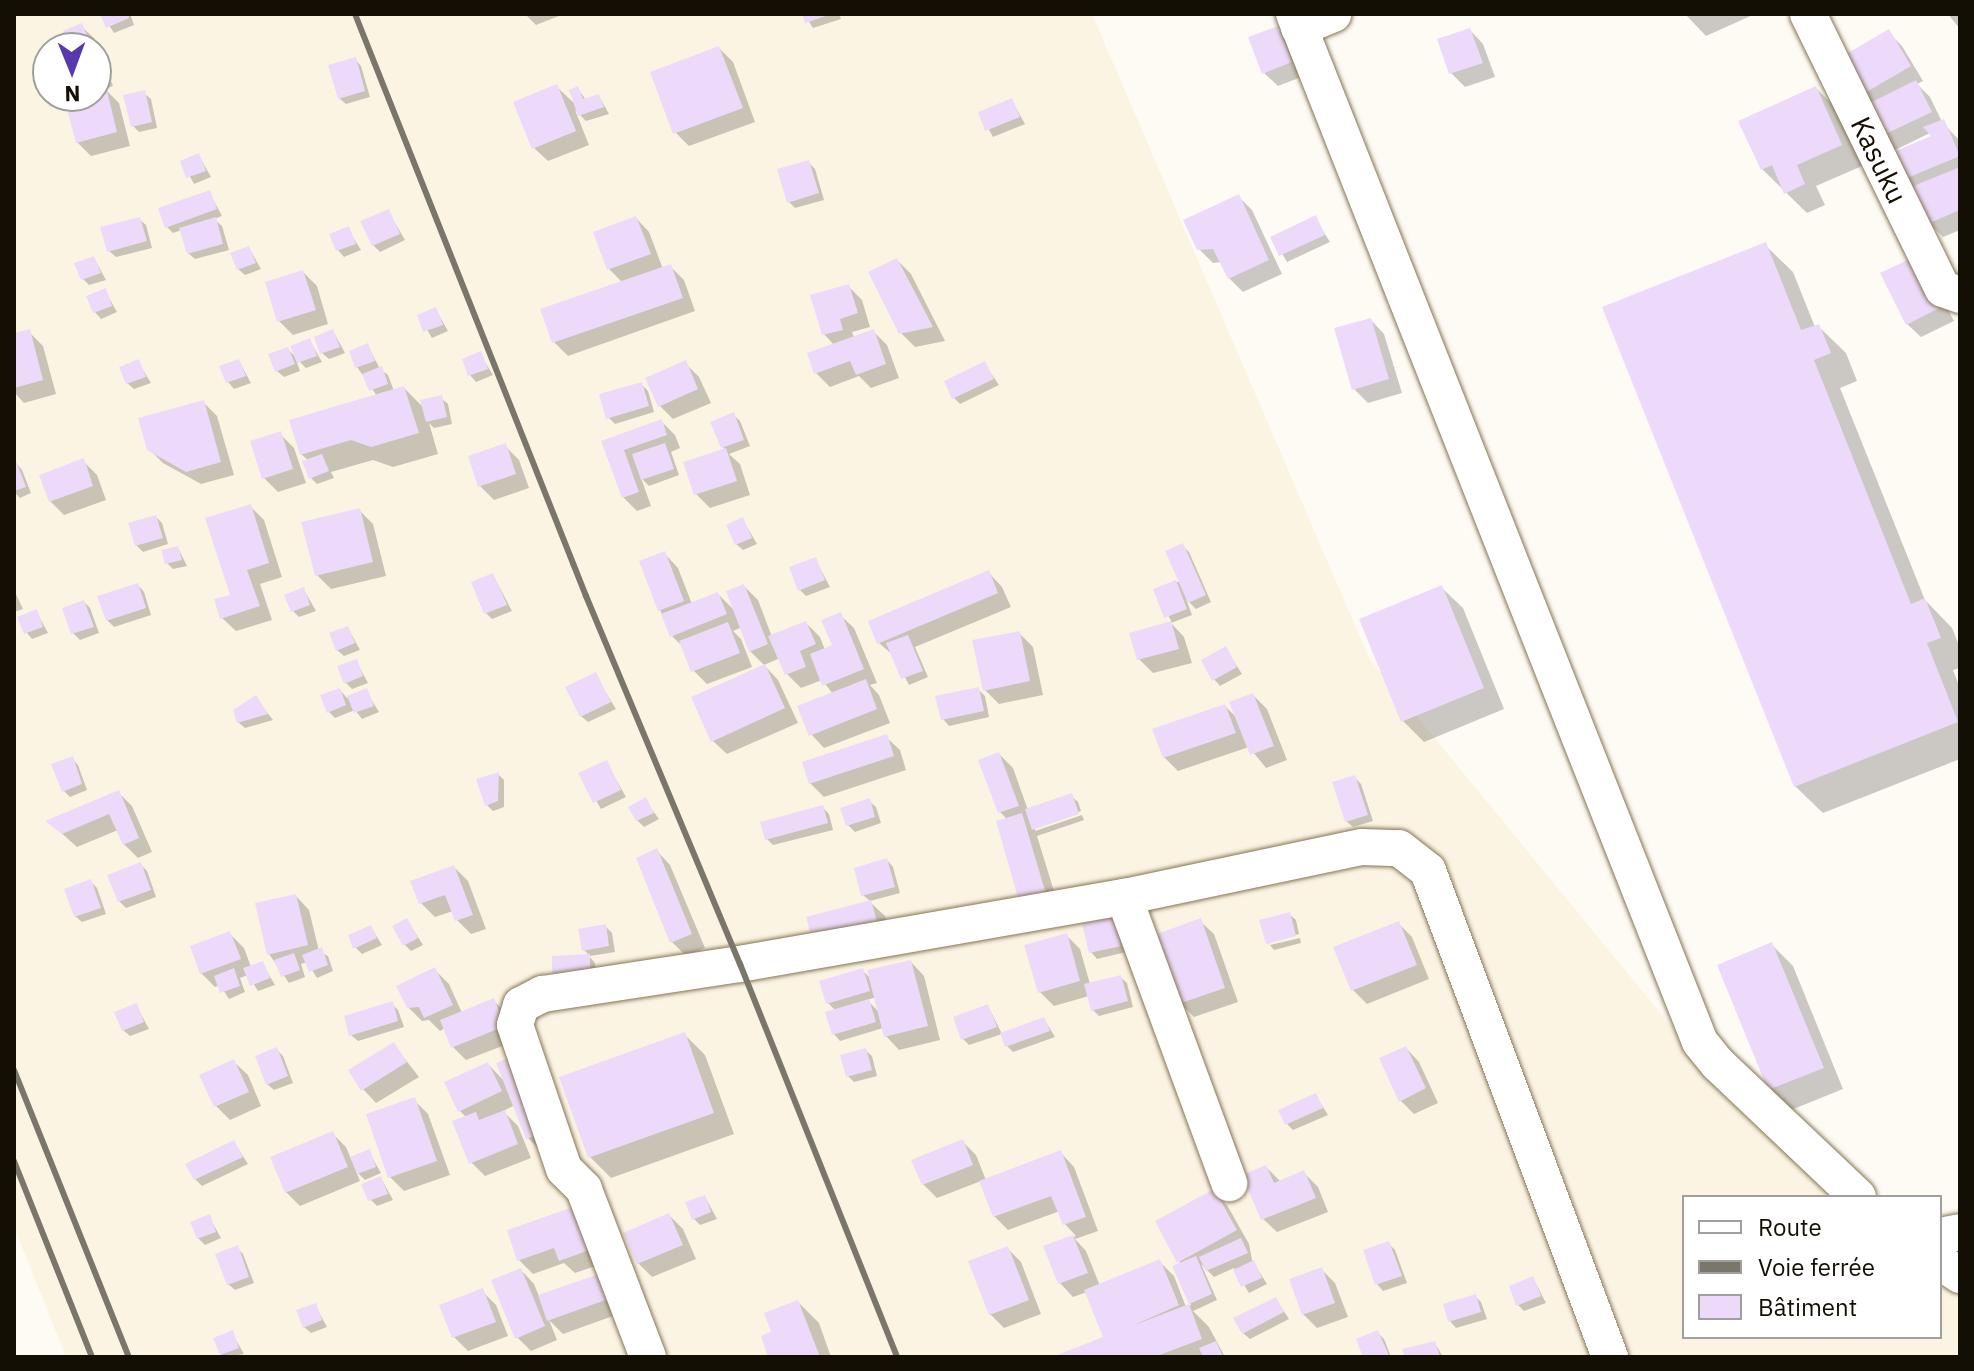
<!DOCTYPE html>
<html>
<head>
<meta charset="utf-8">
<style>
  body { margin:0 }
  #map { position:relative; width:1974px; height:1371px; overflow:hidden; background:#fefbf4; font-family:"IBM Plex Sans",sans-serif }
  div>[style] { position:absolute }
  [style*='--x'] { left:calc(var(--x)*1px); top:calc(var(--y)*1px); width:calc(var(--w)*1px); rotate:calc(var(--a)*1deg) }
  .built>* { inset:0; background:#fcf4e3 }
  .shadow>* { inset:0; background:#0003 }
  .building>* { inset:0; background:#eddafb }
  .roads { filter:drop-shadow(0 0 2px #847555) drop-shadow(0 0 2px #847555) }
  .minor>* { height:36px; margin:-18px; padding:0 18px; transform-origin:18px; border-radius:18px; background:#fff }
  .rail>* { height:6px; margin:-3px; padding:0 3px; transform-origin:3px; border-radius:3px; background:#7a766c }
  span { translate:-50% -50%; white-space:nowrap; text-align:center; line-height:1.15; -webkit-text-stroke:7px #fff; paint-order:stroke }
  .street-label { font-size:28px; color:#140f04 }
  .frame { position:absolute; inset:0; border:16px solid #140f04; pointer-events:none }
  .legend { position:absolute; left:1682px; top:1195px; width:260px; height:144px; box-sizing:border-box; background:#fff; border:2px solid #a19f9b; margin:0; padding:10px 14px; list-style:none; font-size:24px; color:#140f04 }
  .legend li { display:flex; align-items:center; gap:16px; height:40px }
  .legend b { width:40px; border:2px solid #a19f9b }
  .north { position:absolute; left:32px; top:32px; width:80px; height:80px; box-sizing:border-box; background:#fff; border:2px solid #a19f9b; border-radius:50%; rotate:179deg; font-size:22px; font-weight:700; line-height:32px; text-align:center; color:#140f04 }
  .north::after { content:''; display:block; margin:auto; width:28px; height:36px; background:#5639b1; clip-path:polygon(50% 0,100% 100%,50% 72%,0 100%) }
</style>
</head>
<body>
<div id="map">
  <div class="built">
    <i style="clip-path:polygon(evenodd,14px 14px,1092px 14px,1369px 658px,1689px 1048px,1861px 1197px,1684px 1197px,1684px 1337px,1940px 1337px,1940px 1266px,1960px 1283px,1960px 1357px,66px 1357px,14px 1227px,14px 14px,48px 48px,96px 48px,96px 96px,48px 96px,48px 48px)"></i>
  </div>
  <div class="shadow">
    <i style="clip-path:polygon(102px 14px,130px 14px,134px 25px,114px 33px)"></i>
    <i style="clip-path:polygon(525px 14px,564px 14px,536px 25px)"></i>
    <i style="clip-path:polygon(804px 14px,839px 14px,841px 19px,813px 28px)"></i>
    <i style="clip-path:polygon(1685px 14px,1755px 14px,1706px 36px)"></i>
    <i style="clip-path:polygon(1948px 14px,1960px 14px,1960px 29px,1955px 23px)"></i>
    <i style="clip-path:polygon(81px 26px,95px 39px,113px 86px,105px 89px,119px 103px,130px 146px,91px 156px,77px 142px,67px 99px,96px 96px,96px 48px,72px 48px)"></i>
    <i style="clip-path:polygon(1277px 28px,1291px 42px,1304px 76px,1278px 86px,1264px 73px)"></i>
    <i style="clip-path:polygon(1470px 30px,1483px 44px,1495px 77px,1465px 87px,1451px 73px)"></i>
    <i style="clip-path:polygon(1888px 32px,1902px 46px,1923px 81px,1917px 84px,1930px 97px,1942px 122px,1960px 141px,1960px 230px,1943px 237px,1929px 223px,1904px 179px,1934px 137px,1930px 133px,1895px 150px,1860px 96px)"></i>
    <i style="clip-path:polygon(719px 48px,733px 62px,755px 122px,689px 146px,675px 132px)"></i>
    <i style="clip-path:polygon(355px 59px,361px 66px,370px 97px,346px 104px,339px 98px)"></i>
    <i style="clip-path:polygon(557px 87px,577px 106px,578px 89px,586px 100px,599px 96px,609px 114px,586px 121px,575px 110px,589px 145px,548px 161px,534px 148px)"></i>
    <i style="clip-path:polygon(1816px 88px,1837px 109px,1862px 166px,1816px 186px,1825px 205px,1807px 213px,1762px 169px)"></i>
    <i style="clip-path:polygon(144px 93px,151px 99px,157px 128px,139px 132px,133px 126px)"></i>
    <i style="clip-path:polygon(1012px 101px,1025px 124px,993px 137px,980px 113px)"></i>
    <i style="clip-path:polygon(199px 156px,211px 177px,194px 184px,182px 162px)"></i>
    <i style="clip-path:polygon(808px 162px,815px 169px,824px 200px,795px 208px,789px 202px)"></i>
    <i style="clip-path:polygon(209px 192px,222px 216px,214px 219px,222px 226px,229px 250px,195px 259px,188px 253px,182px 230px,173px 233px,167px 227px)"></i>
    <i style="clip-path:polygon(1239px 197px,1252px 210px,1282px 274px,1243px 292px,1229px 278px,1222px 262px,1213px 263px,1199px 249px)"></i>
    <i style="clip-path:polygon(388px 211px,405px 240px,380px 252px,373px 245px)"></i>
    <i style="clip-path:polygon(636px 218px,649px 232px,663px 269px,671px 267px,684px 280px,695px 311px,568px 356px,554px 342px,623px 283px,609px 269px)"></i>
    <i style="clip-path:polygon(1315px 218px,1330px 242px,1287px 262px,1273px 238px)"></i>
    <i style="clip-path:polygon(139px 219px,146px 225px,152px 248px,116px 257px,109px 251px)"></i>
    <i style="clip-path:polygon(348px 229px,361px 250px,344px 257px,338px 250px)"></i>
    <i style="clip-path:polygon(1765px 245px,1793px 272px,1815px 327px,1818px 326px,1846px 353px,1857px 381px,1840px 388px,1925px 600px,1952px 628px,1960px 648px,1960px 668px,1953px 670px,1960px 688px,1960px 759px,1823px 813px,1795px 786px)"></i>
    <i style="clip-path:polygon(249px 248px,261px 269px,245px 275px,238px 269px)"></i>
    <i style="clip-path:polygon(94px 258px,106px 280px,89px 285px,83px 279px)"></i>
    <i style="clip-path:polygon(897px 260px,911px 274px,945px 341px,915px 347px,901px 333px)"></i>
    <i style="clip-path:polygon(303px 272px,317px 286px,328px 324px,293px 335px,279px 321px)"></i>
    <i style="clip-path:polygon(1929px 273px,1954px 321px,1921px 337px,1907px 324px)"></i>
    <i style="clip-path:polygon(848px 286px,862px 300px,870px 327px,852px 332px,854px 338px,873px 331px,887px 345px,899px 378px,871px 388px,859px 376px,830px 387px,816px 373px,834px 345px,824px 334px)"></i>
    <i style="clip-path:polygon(105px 291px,117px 312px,101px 319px,95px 312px)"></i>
    <i style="clip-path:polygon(436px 310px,448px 331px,432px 338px,419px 316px)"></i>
    <i style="clip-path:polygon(1371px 320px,1384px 334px,1402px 393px,1368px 403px,1354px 389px)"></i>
    <i style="clip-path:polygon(333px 331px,345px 353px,329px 359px,322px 353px)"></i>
    <i style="clip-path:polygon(29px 332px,43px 346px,56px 394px,24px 403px,14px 392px,14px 335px)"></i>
    <i style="clip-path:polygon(310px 341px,322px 362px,306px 368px,295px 357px,300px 371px,284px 377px,277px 371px,288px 349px,298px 360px)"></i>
    <i style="clip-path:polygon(368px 346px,380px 369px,388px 375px,394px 391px,404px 388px,424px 408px,441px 398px,448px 404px,452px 424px,434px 428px,429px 423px,438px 454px,393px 467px,373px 460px,331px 472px,334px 478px,317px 484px,311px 478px,309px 461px,301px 454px,377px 396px,357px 367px)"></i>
    <i style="clip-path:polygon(480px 354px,493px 375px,476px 382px,470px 375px)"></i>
    <i style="clip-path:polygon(239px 361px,251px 383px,234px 389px,228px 382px)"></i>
    <i style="clip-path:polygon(138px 362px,151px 383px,134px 389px,127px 383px)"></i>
    <i style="clip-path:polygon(685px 363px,699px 377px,711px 403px,673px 419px,659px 405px)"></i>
    <i style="clip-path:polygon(984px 363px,999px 385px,960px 404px,954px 398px)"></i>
    <i style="clip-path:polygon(641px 384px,648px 391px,654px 412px,615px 424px,608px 417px)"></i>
    <i style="clip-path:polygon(203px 402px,217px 416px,234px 475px,201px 484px,163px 463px,149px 449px)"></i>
    <i style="clip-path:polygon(734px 415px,740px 421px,750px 446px,729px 454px,740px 464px,750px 495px,710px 508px,696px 494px,725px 450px,723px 447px)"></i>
    <i style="clip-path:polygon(661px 421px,675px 435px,680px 448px,671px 452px,679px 475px,649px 486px,641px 478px,651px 506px,637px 511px,623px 497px,603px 442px)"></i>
    <i style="clip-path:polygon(280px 434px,294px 448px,306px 483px,278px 492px,264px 478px)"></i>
    <i style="clip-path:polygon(505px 446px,519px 460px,529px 488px,494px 500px,480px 486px)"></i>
    <i style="clip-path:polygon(83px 461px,97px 475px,106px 500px,64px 515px,50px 501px)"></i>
    <i style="clip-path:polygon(16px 463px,22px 470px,31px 493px,20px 498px,14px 492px)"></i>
    <i style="clip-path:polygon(250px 506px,264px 520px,282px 577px,260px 584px,272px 620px,236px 631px,222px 618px,232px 596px)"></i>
    <i style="clip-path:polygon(359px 510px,373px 524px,386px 576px,331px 589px,317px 575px)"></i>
    <i style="clip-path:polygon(156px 517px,162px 523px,168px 544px,143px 552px,136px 545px)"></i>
    <i style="clip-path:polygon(743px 520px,757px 544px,743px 550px,736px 544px)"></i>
    <i style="clip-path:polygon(1183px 546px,1189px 552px,1211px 602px,1196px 609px,1186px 599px,1192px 615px,1171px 623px,1184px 637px,1192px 663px,1153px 673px,1139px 659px,1132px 634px,1172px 623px,1156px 590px,1180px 581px)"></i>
    <i style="clip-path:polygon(178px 548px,187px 566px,173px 569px,167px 563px)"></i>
    <i style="clip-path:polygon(665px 554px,678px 568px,692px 604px,718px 594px,736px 612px,744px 586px,758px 600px,772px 637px,806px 623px,820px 637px,825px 650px,834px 647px,840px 615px,854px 628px,877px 683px,870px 685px,879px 695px,890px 723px,824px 748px,811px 734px,833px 694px,822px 680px,801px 688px,787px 674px,780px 658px,764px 665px,750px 651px,742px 627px,733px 631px,741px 639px,752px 667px,707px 684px,693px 670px,683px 647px,672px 636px,660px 610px)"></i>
    <i style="clip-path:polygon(815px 559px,830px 587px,806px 596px,800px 590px)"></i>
    <i style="clip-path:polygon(989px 573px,1002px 587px,1011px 607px,915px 647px,928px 677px,909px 685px,894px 656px,879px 643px)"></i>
    <i style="clip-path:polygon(493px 575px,512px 611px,492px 619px,486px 613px)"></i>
    <i style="clip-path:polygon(138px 585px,144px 592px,151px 615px,114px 627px,107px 620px)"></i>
    <i style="clip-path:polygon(1442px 588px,1463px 608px,1504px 709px,1424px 742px,1403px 721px)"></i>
    <i style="clip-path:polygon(14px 590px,23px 609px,14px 612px)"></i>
    <i style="clip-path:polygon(304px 590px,316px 611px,299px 617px,293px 611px)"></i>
    <i style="clip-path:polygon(84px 602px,90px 608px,99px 633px,80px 640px,73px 633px,65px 609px)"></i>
    <i style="clip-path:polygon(36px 611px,48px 633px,32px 639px,26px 632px)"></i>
    <i style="clip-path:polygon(348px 628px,360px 650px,344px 656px,337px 650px)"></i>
    <i style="clip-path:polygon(1019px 633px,1033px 647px,1043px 695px,999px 704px,985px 690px)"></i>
    <i style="clip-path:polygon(1226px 649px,1242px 674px,1220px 686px,1214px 679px)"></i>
    <i style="clip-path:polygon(356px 661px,368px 683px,352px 689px,346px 683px)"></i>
    <i style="clip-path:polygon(765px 666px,778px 680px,798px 723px,727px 754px,713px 741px)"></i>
    <i style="clip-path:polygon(595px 675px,616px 709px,588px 722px,581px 716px)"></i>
    <i style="clip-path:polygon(978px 689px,985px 696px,989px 717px,949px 726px,943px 719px)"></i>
    <i style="clip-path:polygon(340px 690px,347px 698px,366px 691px,379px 712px,362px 719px,355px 710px,335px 718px,329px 712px)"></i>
    <i style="clip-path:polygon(1253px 695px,1267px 709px,1287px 760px,1266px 768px,1249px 747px,1178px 771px,1164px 757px,1225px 706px,1238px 719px)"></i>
    <i style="clip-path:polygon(256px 698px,273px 720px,245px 728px,238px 722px)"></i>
    <i style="clip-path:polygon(886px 737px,900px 750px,906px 770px,824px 797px,810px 783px)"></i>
    <i style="clip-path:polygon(999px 754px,1013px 768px,1028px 810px,1071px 796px,1078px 802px,1081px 811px,1035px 827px,1035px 831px,1082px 815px,1084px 820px,1037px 836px,1061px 914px,1037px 921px,1007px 819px,1000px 812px)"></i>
    <i style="clip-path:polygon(72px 758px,78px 765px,87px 790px,70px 797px,63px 790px)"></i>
    <i style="clip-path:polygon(606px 762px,626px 797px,601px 809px,581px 774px)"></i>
    <i style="clip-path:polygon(498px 774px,504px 780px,504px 807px,493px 811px,487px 805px)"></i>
    <i style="clip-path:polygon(1354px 777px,1361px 784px,1373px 821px,1353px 827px,1346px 821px)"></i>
    <i style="clip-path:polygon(118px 792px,132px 806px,152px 852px,138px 858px,124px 844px,118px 830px,77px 847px,48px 821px)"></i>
    <i style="clip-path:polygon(645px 800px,659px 819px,644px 827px,637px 820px)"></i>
    <i style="clip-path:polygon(869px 801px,876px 807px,881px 823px,855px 832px,848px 825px,843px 809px)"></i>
    <i style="clip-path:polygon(823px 808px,829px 814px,833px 830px,773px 845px,767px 839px)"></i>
    <i style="clip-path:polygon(657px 851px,670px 865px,705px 948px,686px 956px,672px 942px)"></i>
    <i style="clip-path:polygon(887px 860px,893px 867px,900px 893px,870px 901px,863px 895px)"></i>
    <i style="clip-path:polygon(141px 865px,147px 871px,156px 897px,126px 908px,119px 901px)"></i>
    <i style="clip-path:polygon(454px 867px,468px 881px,486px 929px,471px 934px,457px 920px,453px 911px,435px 917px,421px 903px)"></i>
    <i style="clip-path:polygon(91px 882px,97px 888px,106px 914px,82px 922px,75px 916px)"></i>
    <i style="clip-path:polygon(296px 896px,309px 910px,319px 951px,328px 956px,333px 971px,317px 978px,307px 962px,301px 964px,305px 977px,289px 983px,269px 954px)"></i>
    <i style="clip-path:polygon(871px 903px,885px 916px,892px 943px,829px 959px)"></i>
    <i style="clip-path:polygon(1289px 914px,1296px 920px,1299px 934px,1269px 941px,1269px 945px,1268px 943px)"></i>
    <i style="clip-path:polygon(1113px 918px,1126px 952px,1097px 959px,1091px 952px)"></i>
    <i style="clip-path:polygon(407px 920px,423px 945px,411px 951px,405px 945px)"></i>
    <i style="clip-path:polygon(1200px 921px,1214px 934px,1238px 1002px,1194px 1017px,1180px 1003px)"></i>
    <i style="clip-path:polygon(1398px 923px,1412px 937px,1429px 979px,1367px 1004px,1353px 990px)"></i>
    <i style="clip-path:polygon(605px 926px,612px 933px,615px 952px,590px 956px,584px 950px)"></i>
    <i style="clip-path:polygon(371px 927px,382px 945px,362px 954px,355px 947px)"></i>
    <i style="clip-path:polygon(230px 934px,244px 948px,251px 967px,262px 963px,275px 985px,258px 991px,248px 975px,240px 978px,245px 992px,229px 999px,220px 985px,215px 987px,201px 973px)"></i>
    <i style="clip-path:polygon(1066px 935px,1080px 949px,1090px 984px,1120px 977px,1127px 983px,1133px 1007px,1099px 1016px,1093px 1010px,1089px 996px,1054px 1006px,1040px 992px)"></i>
    <i style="clip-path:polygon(1300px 938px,1301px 943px,1274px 950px,1270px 945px)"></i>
    <i style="clip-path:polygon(1772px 945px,1793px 966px,1843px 1089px,1791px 1110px,1770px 1089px)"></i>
    <i style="clip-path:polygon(589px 956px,595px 963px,596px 978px,561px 979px,554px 972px)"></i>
    <i style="clip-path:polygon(evenodd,911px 962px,924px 976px,940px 1040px,899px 1050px,886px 1036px,883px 1028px,840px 1041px,834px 1034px,836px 1011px,828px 1003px,862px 970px,871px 979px,911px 962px,876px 997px,880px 1013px,867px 1000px,876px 997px)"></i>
    <i style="clip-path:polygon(435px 970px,449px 984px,462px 1013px,493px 1000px,507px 1014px,518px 1040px,466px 1060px,453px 1047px,445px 1028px,440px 1031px,429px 1020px,422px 1021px,408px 1007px)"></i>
    <i style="clip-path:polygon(392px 1004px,398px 1010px,404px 1027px,358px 1041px,351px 1035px)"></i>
    <i style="clip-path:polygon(136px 1005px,149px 1029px,130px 1036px,123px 1030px)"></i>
    <i style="clip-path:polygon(988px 1006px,1002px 1034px,969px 1045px,963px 1039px)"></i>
    <i style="clip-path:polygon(1044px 1019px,1055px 1037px,1013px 1052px,1007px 1046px)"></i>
    <i style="clip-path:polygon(684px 1034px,705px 1055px,734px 1134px,611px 1178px,590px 1157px)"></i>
    <i style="clip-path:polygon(394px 1045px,419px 1077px,376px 1103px,363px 1089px)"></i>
    <i style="clip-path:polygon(1406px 1048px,1419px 1062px,1438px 1103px,1414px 1114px,1400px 1100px)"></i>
    <i style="clip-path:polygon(277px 1050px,283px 1056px,293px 1083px,274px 1090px,267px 1084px)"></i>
    <i style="clip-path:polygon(865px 1050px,872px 1056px,877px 1076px,854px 1082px,848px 1076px)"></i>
    <i style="clip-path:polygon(513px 1059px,542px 1152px,528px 1138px,515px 1105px,503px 1111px,518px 1126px,531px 1158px,485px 1176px,471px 1162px,467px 1118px,460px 1111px,488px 1064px,505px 1082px)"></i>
    <i style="clip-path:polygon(234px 1062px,248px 1075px,261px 1106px,230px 1120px,216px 1106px,202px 1076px)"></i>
    <i style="clip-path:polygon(1316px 1096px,1328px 1115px,1293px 1130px,1287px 1124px)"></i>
    <i style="clip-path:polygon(414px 1100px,428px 1114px,450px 1175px,404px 1191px,390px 1177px)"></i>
    <i style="clip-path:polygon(332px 1133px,346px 1147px,351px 1159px,369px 1152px,381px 1173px,365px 1180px,356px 1171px,360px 1181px,300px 1206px,286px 1192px)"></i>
    <i style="clip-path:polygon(962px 1141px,976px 1155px,986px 1180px,1061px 1153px,1074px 1167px,1098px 1231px,1075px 1239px,1086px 1251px,1100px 1286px,1160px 1262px,1174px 1276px,1186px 1307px,1191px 1305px,1175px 1267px,1181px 1264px,1179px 1261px,1213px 1191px,1227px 1205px,1249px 1244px,1252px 1260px,1267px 1284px,1249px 1293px,1234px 1268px,1214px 1277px,1201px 1264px,1217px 1300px,1193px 1311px,1209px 1327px,1225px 1357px,1057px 1357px,1107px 1337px,1087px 1292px,1073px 1297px,1060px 1283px,1046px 1247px,1076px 1236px,1065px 1224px,1060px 1211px,1008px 1230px,994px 1216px,981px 1181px,937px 1198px,923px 1184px)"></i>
    <i style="clip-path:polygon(234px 1142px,248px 1164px,202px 1186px,195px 1179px)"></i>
    <i style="clip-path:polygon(1266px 1167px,1281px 1182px,1304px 1173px,1318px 1187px,1328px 1212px,1277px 1232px,1263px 1219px)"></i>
    <i style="clip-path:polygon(381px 1178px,393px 1200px,377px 1206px,370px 1199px)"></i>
    <i style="clip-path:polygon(705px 1197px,717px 1219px,700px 1225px,694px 1219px)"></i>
    <i style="clip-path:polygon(579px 1207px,607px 1262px,575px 1273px,564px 1263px,533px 1274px,519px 1260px)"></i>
    <i style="clip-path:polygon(669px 1215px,683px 1229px,696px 1259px,652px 1277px,638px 1263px)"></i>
    <i style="clip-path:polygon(209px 1217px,221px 1238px,205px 1245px,198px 1238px)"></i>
    <i style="clip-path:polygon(1388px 1243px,1395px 1250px,1407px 1283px,1383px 1291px,1377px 1284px,1365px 1252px)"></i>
    <i style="clip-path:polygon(237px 1248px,243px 1254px,254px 1283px,235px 1290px,228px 1284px)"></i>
    <i style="clip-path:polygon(1007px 1248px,1021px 1262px,1041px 1314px,1004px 1328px,990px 1314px)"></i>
    <i style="clip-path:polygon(1321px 1269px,1335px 1283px,1348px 1317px,1317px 1328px,1303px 1314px)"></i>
    <i style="clip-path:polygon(521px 1270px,534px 1284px,539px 1296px,601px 1275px,624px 1312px,563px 1334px,549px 1320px,557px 1340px,531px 1351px,517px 1337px)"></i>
    <i style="clip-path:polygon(1533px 1278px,1546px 1303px,1524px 1311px,1518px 1305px)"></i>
    <i style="clip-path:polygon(482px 1291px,496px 1305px,508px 1336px,468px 1351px,454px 1337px)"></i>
    <i style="clip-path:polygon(1475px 1296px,1481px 1302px,1487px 1319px,1456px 1328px,1450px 1321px)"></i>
    <i style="clip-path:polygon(1276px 1299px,1289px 1319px,1250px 1339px,1243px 1333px)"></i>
    <i style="clip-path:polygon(798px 1302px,819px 1323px,831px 1357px,771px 1357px,774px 1334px)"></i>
    <i style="clip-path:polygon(315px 1305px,327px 1327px,311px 1333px,304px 1327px)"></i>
    <i style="clip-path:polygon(1377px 1332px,1384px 1339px,1391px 1357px,1365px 1357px,1358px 1340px)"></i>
    <i style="clip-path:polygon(232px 1333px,244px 1354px,225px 1357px,221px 1354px)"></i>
    <i style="clip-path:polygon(1435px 1343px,1443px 1357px,1407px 1357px)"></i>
  </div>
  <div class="building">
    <i style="clip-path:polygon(100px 14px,128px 14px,129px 18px,106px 28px)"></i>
    <i style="clip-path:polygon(802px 14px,829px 14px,829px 15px,805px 23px)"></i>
    <i style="clip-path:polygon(82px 23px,92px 48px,70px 48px,63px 31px)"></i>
    <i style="clip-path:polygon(1278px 26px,1292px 62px,1262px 74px,1248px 37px)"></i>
    <i style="clip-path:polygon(1470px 28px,1483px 63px,1449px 74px,1437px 39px)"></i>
    <i style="clip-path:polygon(1889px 29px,1911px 66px,1858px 97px,1836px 60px)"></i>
    <i style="clip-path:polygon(719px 46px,743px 108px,673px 134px,650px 72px)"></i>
    <i style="clip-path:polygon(356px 57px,365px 91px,338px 99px,328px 65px)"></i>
    <i style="clip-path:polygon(1916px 80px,1932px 112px,1879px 137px,1864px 106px)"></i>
    <i style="clip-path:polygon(557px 84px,576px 131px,532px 149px,513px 102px)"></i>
    <i style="clip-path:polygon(578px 86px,583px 99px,599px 94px,604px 107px,578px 116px,569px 90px)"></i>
    <i style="clip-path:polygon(1816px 86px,1842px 145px,1797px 165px,1805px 184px,1784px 194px,1772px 165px,1761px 170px,1738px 121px)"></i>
    <i style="clip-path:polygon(106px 87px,117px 132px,76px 143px,64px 98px,96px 96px,96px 90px)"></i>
    <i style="clip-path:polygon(145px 90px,152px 122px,131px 127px,123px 95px)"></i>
    <i style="clip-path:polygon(1012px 98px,1020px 117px,985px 131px,978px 112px)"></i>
    <i style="clip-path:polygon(1944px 119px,1960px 156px,1902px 180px,1891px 153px,1931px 136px,1923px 127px)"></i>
    <i style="clip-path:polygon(199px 153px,206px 171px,186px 178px,180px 161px)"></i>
    <i style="clip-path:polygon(809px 160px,819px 193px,787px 203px,777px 169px)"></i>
    <i style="clip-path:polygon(1960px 167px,1960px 210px,1927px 224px,1911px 187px)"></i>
    <i style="clip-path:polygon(210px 190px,217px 209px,165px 228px,158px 208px)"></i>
    <i style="clip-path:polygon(1239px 194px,1269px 260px,1228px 279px,1213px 249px,1197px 250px,1183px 220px)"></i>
    <i style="clip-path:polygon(389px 209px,400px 234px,372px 246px,360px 221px)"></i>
    <i style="clip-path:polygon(1316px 215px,1325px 235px,1279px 256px,1270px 237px)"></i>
    <i style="clip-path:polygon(636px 216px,651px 254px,607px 270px,593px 232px)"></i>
    <i style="clip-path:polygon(140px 217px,147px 241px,107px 252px,100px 227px)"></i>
    <i style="clip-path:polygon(216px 217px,223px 244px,187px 254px,179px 228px)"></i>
    <i style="clip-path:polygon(349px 226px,356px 244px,336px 251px,329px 234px)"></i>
    <i style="clip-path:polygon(1766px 242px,1801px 330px,1819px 324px,1831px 353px,1814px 360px,1911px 604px,1925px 598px,1941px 638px,1927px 643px,1958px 722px,1794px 787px,1602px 307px)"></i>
    <i style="clip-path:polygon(249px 246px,256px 263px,237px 270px,230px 253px)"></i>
    <i style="clip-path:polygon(94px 256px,101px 273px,81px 280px,74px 263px)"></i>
    <i style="clip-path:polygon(1916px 256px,1941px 307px,1906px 325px,1880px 273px)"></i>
    <i style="clip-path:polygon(897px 258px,933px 327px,899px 334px,868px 272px)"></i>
    <i style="clip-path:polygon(671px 264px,683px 298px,552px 343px,540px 309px)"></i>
    <i style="clip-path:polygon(303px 270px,316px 310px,277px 322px,265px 282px)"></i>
    <i style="clip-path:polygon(849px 284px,858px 313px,840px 319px,843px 330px,822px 335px,810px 295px)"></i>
    <i style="clip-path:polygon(106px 288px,112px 306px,93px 313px,86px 296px)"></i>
    <i style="clip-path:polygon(436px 307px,443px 325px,423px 332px,417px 315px)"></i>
    <i style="clip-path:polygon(1371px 318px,1389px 379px,1352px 390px,1334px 328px)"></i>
    <i style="clip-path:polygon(30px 329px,43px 380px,14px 388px,14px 333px)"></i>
    <i style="clip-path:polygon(333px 329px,340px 347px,320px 354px,314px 337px)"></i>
    <i style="clip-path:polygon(874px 329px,886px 364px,856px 375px,850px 361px,814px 374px,807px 353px)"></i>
    <i style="clip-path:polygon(310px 338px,317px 356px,297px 363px,290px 346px)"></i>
    <i style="clip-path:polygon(368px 343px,375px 361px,355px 368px,349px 351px)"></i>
    <i style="clip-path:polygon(288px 347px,295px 364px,275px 372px,268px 354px)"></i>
    <i style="clip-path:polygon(481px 351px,488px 369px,468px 376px,462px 359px)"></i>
    <i style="clip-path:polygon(139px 359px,146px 377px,126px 384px,119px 367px)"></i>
    <i style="clip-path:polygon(239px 359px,246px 376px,226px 383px,219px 366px)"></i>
    <i style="clip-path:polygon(686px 360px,698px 389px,658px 407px,645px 378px)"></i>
    <i style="clip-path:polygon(985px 361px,994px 379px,952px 399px,944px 381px)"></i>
    <i style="clip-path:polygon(382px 366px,388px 384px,369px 391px,362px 374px)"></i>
    <i style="clip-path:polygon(642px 382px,649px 406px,606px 419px,599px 394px)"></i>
    <i style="clip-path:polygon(404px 386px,419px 433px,371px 447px,351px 440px,300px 455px,289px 420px)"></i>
    <i style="clip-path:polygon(442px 395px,447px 417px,426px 422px,420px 400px)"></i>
    <i style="clip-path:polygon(204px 400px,221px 462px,186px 472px,147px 450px,138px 418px)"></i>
    <i style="clip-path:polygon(734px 412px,744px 440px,721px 448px,710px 422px)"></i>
    <i style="clip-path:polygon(662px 419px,667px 435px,624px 450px,639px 492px,622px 498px,601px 441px)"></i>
    <i style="clip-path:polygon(281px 431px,293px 469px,262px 479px,250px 441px)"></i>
    <i style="clip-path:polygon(506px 443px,516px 474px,478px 487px,468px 456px)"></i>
    <i style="clip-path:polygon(665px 443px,674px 469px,641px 480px,632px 454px)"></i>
    <i style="clip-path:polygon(726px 448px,737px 481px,694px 495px,683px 462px)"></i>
    <i style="clip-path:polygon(322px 454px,329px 471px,309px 479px,302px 461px)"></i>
    <i style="clip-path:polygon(84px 458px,93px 486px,49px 502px,39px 475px)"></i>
    <i style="clip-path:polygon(16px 461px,26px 487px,14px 491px,14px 462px)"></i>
    <i style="clip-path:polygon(251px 504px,269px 563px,247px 570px,260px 606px,220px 619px,214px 599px,230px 595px,205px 518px)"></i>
    <i style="clip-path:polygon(360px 508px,373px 562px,315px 576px,301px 522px)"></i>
    <i style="clip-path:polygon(156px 515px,163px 538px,135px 546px,128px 523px)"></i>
    <i style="clip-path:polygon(743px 517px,752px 538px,735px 545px,726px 525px)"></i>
    <i style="clip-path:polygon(1183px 543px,1206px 595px,1188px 603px,1165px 551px)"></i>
    <i style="clip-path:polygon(178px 546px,182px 560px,165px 564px,161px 550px)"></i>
    <i style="clip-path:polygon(665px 551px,684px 601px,658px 611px,639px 561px)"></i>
    <i style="clip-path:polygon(816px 557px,825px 580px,798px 591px,789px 567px)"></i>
    <i style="clip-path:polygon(989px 570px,998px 593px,877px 644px,868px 621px)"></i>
    <i style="clip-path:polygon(493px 573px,507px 605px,484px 614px,471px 582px)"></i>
    <i style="clip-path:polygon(1176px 580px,1187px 609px,1164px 618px,1153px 589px)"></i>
    <i style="clip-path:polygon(138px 583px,146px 608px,106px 621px,97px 596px)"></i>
    <i style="clip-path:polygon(744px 584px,768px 644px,749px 652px,726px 591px)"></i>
    <i style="clip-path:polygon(1442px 585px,1484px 688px,1401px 722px,1359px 619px)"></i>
    <i style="clip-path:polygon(304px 587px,310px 605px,291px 612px,284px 595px)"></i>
    <i style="clip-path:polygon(718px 592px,727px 614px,670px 637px,661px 614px)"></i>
    <i style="clip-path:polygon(84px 600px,94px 627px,71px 634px,62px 608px)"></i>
    <i style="clip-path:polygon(37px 609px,43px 627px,24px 634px,17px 617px)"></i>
    <i style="clip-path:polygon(841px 612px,864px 669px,822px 686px,810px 654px,832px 645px,821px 620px)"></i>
    <i style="clip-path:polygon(806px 621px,816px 644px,800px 651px,806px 667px,785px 675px,768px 636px)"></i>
    <i style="clip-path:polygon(1171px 621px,1179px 649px,1137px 660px,1129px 633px)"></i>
    <i style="clip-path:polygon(728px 622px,740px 653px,691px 672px,679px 641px)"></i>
    <i style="clip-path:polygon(348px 626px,355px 643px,336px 651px,329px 633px)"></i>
    <i style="clip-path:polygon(1020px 631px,1030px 681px,983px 691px,972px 640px)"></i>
    <i style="clip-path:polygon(908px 635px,923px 671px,901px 679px,886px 643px)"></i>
    <i style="clip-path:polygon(1226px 646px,1237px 667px,1212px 681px,1201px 660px)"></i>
    <i style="clip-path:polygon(357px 659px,363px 676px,344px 684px,337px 666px)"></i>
    <i style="clip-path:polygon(765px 664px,785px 708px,711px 742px,691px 697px)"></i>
    <i style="clip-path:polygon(596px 672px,611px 702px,580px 717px,565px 687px)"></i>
    <i style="clip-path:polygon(866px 679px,877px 709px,809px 736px,797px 706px)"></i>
    <i style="clip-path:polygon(979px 687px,984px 711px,941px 720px,935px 696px)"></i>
    <i style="clip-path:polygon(340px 688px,346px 705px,327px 713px,320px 695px)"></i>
    <i style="clip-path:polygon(367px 688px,374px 706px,354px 713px,347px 696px)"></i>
    <i style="clip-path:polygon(1253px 693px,1274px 746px,1250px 755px,1229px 702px)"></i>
    <i style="clip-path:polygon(256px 695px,268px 714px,237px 723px,233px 710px)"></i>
    <i style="clip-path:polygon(1225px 704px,1236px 733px,1163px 758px,1152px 729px)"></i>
    <i style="clip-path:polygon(887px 734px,894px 756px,809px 784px,802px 762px)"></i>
    <i style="clip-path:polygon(999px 752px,1019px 806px,998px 813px,978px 760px)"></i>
    <i style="clip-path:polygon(73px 756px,82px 784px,62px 792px,51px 764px)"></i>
    <i style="clip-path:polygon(607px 760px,621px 790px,593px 803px,578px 773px)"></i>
    <i style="clip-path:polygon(499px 772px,498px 801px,485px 806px,476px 779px)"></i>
    <i style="clip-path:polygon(1355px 775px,1368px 815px,1345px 822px,1332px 782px)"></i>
    <i style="clip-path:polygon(119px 790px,139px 838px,123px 845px,109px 814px,62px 834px,45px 821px)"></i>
    <i style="clip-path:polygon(1072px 793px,1079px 814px,1032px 830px,1025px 809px)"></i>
    <i style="clip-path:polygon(646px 797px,654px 813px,636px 821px,628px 807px)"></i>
    <i style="clip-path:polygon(870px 798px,875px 817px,846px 826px,840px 808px)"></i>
    <i style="clip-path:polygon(823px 805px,828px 823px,765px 840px,760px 822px)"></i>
    <i style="clip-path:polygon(1022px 813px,1048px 901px,1021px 908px,996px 821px)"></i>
    <i style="clip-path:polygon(657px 848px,692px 934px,670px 943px,636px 858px)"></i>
    <i style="clip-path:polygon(887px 858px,895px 887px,861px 896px,854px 868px)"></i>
    <i style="clip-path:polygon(141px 862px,151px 890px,118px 902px,107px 875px)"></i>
    <i style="clip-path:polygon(454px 865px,473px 915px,455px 921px,445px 895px,419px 904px,410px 881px)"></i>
    <i style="clip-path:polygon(91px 879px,101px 908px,74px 917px,64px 889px)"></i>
    <i style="clip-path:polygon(296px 894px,308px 945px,267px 955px,255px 903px)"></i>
    <i style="clip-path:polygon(871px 900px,879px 929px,814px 946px,806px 917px)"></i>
    <i style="clip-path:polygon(1290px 912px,1296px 936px,1266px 944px,1259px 920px)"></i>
    <i style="clip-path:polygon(1114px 916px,1121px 946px,1089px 953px,1082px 924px)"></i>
    <i style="clip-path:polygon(407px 918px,418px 938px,403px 946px,392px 926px)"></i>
    <i style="clip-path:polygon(1201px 918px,1225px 988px,1178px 1004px,1154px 935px)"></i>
    <i style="clip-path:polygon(1399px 921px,1417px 965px,1351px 991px,1333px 947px)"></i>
    <i style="clip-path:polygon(606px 924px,609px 946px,582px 951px,578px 929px)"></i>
    <i style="clip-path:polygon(371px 925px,377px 938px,353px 949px,348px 935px)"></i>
    <i style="clip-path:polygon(230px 931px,241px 959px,200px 974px,190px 946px)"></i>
    <i style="clip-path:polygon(1067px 933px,1080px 981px,1038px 993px,1024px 945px)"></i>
    <i style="clip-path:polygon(1772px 942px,1824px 1068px,1768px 1090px,1717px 965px)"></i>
    <i style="clip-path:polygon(322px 947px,328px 965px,309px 972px,302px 955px)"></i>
    <i style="clip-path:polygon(294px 953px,300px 970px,281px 977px,274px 960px)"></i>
    <i style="clip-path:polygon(590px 954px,590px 972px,552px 973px,552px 956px)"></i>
    <i style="clip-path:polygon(911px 960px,928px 1026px,884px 1037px,867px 970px)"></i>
    <i style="clip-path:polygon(263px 961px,270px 978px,250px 986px,243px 968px)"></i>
    <i style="clip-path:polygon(435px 967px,453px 1005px,424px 1018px,419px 1007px,407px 1008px,396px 986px)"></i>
    <i style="clip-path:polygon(234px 968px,240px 986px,220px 993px,214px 976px)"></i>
    <i style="clip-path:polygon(863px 968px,870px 991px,826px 1004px,819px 981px)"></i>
    <i style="clip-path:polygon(1121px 975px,1128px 1001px,1091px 1011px,1084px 984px)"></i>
    <i style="clip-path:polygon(494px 998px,505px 1026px,451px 1048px,440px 1020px)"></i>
    <i style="clip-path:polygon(869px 999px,876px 1022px,832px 1035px,825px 1012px)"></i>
    <i style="clip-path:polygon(393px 1001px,398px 1021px,349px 1036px,344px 1016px)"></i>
    <i style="clip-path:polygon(137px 1003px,144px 1022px,122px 1031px,114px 1012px)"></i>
    <i style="clip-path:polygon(988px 1004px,997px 1027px,961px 1040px,953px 1017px)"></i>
    <i style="clip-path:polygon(1044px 1017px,1050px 1031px,1005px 1047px,1000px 1033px)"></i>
    <i style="clip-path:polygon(685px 1032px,714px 1113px,588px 1158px,559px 1077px)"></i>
    <i style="clip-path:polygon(394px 1042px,407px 1062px,361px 1091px,348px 1070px)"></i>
    <i style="clip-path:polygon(1406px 1046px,1426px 1088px,1399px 1102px,1379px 1058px)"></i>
    <i style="clip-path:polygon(277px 1047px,288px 1076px,266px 1085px,255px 1056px)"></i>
    <i style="clip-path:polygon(866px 1048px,872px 1070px,846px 1077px,840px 1055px)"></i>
    <i style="clip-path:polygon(514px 1056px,543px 1133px,526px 1139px,496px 1063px)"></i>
    <i style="clip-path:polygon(234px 1059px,249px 1092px,214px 1107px,199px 1075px)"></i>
    <i style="clip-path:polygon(488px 1062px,502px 1091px,458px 1112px,444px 1082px)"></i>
    <i style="clip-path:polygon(1316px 1093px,1323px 1108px,1285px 1125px,1278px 1110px)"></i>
    <i style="clip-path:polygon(415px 1097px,437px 1161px,388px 1178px,366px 1114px)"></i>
    <i style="clip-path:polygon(505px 1110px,518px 1144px,469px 1164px,452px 1121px,476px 1112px,479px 1120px)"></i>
    <i style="clip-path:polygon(333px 1131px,348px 1167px,285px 1193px,270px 1157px)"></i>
    <i style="clip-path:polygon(963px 1139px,973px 1165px,922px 1185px,911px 1160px)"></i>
    <i style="clip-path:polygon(234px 1140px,243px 1157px,194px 1180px,185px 1164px)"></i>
    <i style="clip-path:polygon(370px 1149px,376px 1167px,357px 1174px,350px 1157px)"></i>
    <i style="clip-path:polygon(1061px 1150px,1086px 1217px,1063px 1225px,1051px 1196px,993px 1217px,979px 1181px)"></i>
    <i style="clip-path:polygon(1266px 1165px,1274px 1183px,1304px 1170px,1316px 1198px,1261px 1220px,1242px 1175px)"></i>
    <i style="clip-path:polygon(381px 1176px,388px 1194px,368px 1201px,361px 1184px)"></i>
    <i style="clip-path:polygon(1214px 1189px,1237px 1230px,1177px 1263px,1155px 1221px)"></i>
    <i style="clip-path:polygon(705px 1195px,711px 1212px,692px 1220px,685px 1202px)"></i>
    <i style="clip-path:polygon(579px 1205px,595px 1248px,559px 1261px,554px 1248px,517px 1261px,507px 1230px)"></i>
    <i style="clip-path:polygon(669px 1213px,683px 1245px,637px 1264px,623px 1233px)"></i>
    <i style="clip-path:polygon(210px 1214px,216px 1232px,197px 1239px,190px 1222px)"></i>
    <i style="clip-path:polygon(1073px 1235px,1088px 1273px,1058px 1284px,1043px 1246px)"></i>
    <i style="clip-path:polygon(1241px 1238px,1248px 1253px,1206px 1271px,1199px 1257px)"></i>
    <i style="clip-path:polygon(1389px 1241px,1402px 1276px,1375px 1285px,1363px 1250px)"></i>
    <i style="clip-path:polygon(238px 1245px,249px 1277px,227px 1285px,215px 1254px)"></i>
    <i style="clip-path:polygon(1008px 1246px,1029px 1300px,989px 1315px,968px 1261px)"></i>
    <i style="clip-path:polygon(1196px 1256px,1212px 1294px,1189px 1304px,1202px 1339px,1154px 1357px,1052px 1357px,1103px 1337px,1084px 1290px,1160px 1259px,1179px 1305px,1132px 1326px,1189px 1304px,1172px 1266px)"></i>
    <i style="clip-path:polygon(1254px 1260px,1262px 1278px,1241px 1287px,1233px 1270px)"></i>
    <i style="clip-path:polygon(1322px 1267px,1335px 1303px,1302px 1315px,1289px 1279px)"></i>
    <i style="clip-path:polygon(521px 1268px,545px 1326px,515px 1339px,491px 1280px)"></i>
    <i style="clip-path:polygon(602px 1273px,611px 1298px,547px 1321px,538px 1295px)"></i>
    <i style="clip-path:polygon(1533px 1276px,1541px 1296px,1516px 1306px,1509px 1286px)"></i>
    <i style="clip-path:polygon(483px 1288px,496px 1322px,452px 1338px,439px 1305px)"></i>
    <i style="clip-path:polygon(1476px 1294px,1481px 1312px,1448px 1322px,1443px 1304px)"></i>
    <i style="clip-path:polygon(1276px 1297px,1284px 1312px,1242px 1334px,1233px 1318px)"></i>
    <i style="clip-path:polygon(798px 1300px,820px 1357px,768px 1357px,761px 1336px,771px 1332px,764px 1313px)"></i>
    <i style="clip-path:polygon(316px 1303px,322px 1320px,303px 1328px,296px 1310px)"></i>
    <i style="clip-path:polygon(233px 1330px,239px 1348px,220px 1355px,213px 1338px)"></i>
    <i style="clip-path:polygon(1378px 1330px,1389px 1356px,1363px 1357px,1356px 1339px)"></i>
    <i style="clip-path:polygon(1216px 1341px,1223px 1357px,1203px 1357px,1199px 1348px)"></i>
    <i style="clip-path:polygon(1435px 1341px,1440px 1357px,1405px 1357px,1402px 1349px)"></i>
  </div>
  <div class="roads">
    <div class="minor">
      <i style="--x:1294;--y:14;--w:1105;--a:68.45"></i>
      <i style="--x:1700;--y:1042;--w:28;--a:51"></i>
      <i style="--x:1718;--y:1064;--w:193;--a:43.5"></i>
      <i style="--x:1808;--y:14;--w:306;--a:63.9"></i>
      <i style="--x:1943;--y:289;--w:18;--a:19"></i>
      <i style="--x:1299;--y:28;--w:37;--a:-22"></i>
      <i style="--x:1124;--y:897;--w:305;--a:69.8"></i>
      <i style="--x:1940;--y:1236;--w:20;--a:-11"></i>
      <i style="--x:1940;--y:1262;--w:24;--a:33"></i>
      <i style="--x:648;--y:1357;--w:180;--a:-110.9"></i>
      <i style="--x:584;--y:1189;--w:28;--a:-135"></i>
      <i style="--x:564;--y:1169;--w:152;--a:-108.8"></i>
      <i style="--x:515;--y:1025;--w:21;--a:-73"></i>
      <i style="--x:521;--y:1005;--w:25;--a:-27"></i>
      <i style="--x:543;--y:994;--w:199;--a:-8.7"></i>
      <i style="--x:740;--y:964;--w:390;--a:-9.9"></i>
      <i style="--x:1124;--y:897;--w:243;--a:-11.9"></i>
      <i style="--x:1362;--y:847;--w:37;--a:2"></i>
      <i style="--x:1399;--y:848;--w:37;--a:38"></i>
      <i style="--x:1428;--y:871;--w:519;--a:69.47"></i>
    </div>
  </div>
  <div class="rail">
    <i style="--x:355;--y:14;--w:626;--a:68.35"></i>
    <i style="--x:586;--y:596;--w:399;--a:67.3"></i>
    <i style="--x:740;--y:964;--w:423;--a:68.2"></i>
    <i style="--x:14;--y:1070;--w:309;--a:68.2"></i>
    <i style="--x:14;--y:1161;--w:211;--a:68.3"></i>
  </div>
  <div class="street-label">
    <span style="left:1879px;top:160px;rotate:64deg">Kasuku</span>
  </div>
  <div class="frame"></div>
  <ul class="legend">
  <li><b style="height:10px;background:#fff"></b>Route</li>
  <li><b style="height:10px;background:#7a766c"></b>Voie ferrée</li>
  <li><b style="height:22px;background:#eddafb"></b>Bâtiment</li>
  </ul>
  <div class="north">N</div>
</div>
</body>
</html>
